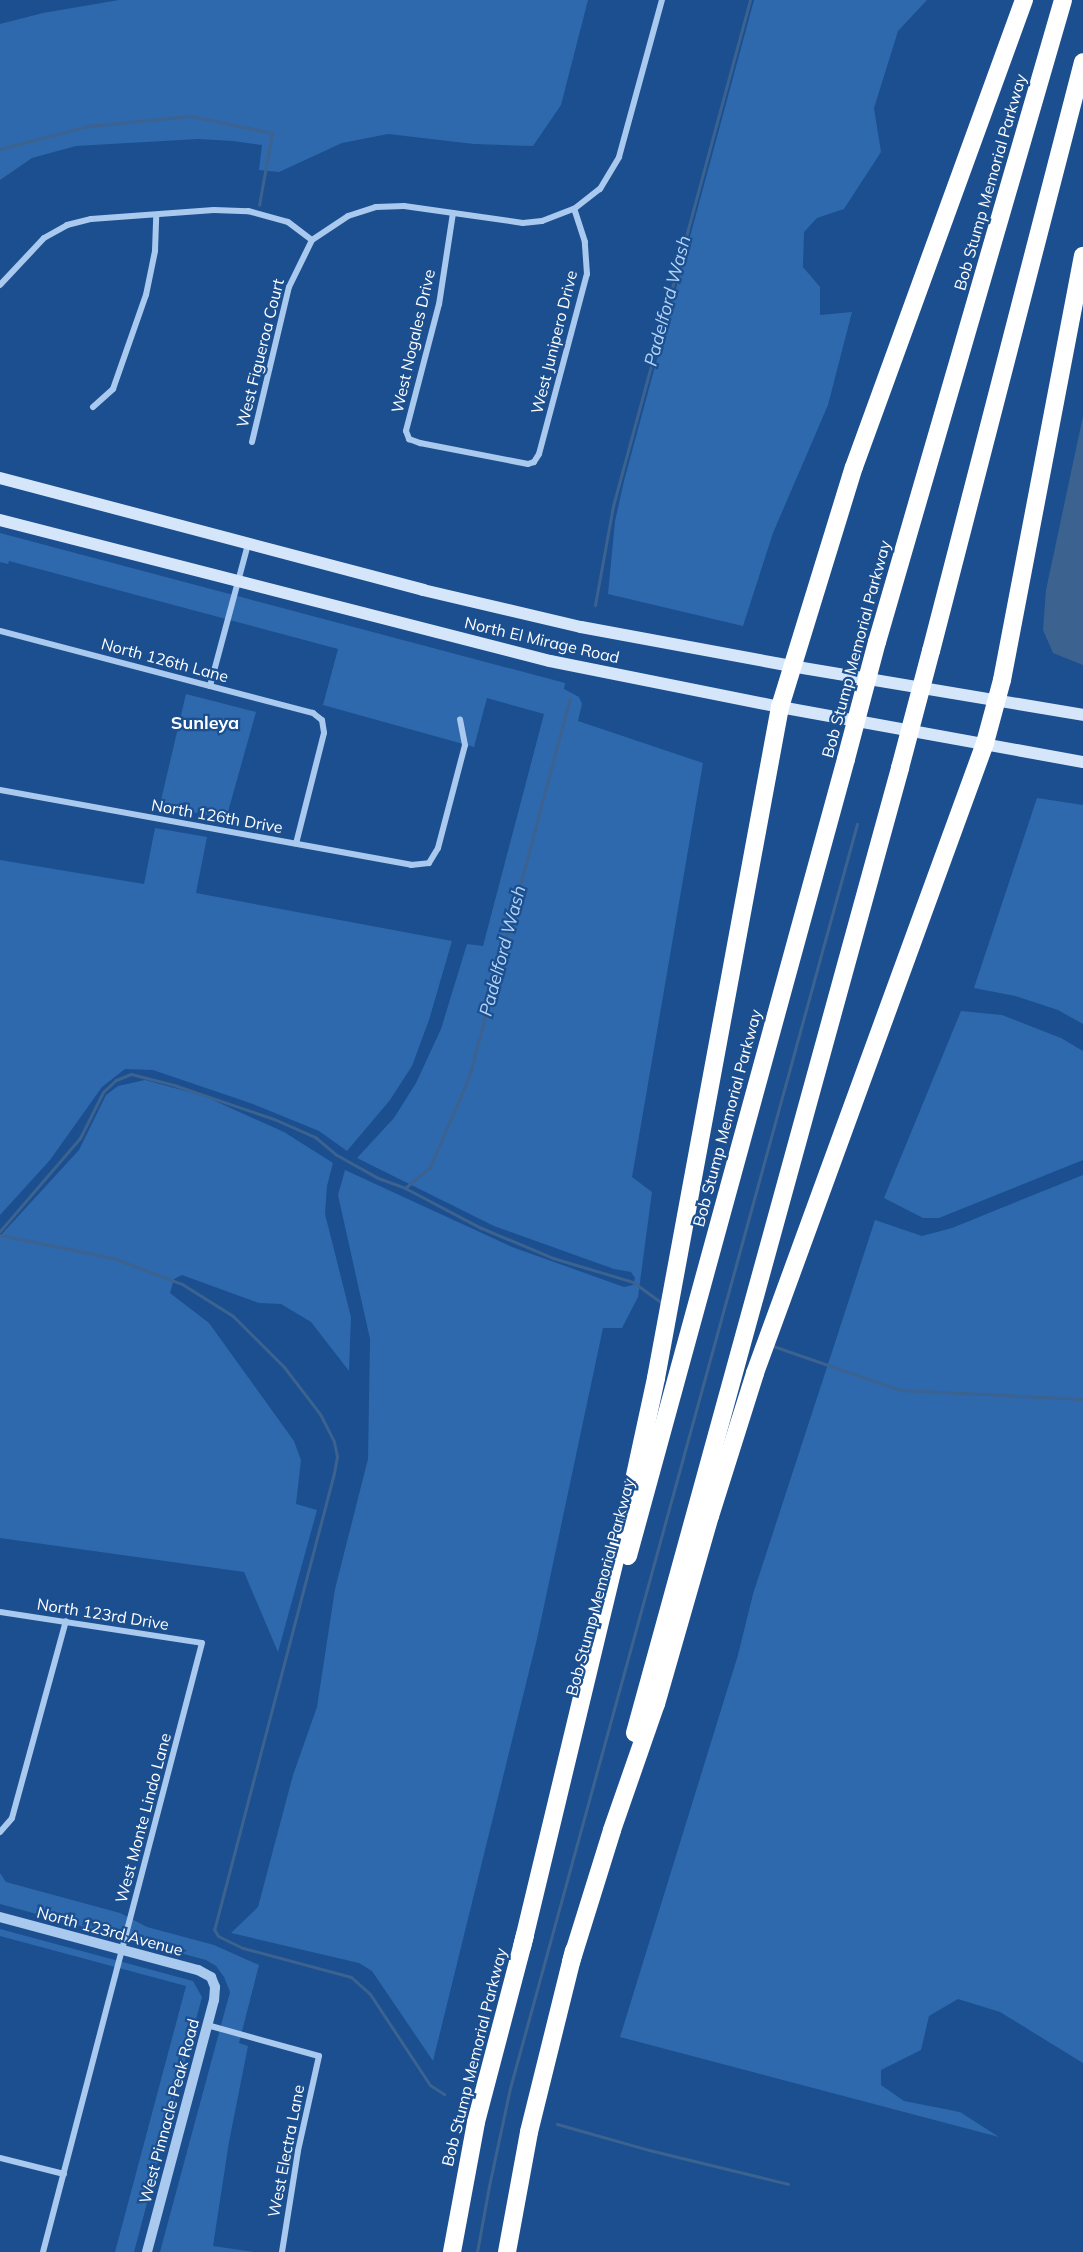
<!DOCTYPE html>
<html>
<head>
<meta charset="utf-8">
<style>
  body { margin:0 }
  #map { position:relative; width:1083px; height:2252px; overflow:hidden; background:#1b4f8f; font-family:Mulish,sans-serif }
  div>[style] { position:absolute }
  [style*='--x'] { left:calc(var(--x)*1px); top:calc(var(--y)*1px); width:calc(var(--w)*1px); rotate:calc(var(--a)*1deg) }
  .green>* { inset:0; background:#2e69ad }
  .water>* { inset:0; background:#3c6290 }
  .stream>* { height:3px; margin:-1.5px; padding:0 1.5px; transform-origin:1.5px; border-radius:1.5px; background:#3c6290 }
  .minor>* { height:6px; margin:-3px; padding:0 3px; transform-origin:3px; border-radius:3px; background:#a9c9ee }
  .tertiary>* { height:10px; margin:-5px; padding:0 5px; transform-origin:5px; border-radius:5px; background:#a9c9ee }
  .secondary>* { height:12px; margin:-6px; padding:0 6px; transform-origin:6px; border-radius:6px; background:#d6e6fa }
  .motorway>* { height:18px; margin:-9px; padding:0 9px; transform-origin:9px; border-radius:9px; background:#fff }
  .motorway-bridge>* { height:18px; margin:-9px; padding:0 9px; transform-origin:9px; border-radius:9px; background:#fff }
  span { translate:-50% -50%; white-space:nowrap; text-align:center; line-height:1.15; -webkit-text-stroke:4.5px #1b4f8f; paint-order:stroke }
  .street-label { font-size:16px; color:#fff }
  .water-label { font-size:18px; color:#b5d3f5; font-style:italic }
  .neighbourhood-label { font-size:18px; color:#fff; font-weight:700 }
</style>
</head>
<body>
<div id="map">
  <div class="green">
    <i style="clip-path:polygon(119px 0,588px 0,561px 105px,533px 146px,474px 144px,388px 134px,342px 143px,279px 172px,259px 170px,262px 145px,233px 141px,198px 139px,76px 146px,32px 158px,0 180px,0 24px,43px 13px)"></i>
    <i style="clip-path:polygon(754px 0,927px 0,898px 31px,874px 108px,881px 152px,844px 209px,817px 218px,804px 232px,803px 267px,820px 287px,820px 315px,852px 312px,828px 405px,773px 533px,743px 626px,608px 594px,615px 521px,624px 481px)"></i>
    <i style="clip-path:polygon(0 533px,565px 683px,564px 689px,579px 697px,582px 704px,578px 721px,703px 763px,632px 1177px,652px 1192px,638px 1297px,622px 1328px,603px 1328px,537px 1639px,433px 2061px,372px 1971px,359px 1963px,231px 1933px,258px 1907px,293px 1775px,317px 1707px,335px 1589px,368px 1459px,370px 1339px,338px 1195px,345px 1170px,512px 1247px,624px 1287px,633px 1285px,635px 1278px,631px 1272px,614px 1269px,494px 1226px,357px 1158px,394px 1118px,416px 1083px,441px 1029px,467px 944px,483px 946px,544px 714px,487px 698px,474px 747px,323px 705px,338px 649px,9px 561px,8px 564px,0 562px)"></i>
    <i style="clip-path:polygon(186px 694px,256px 712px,226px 819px,168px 807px,161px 800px)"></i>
    <i style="clip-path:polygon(1037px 798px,1083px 805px,1083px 1024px,1058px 1010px,1015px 996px,974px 988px)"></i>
    <i style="clip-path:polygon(155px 828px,207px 837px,196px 893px,452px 941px,429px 1020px,412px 1066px,390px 1100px,347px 1151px,319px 1131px,253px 1104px,153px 1070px,125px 1069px,102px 1087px,50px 1160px,0 1215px,0 860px,144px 884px)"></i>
    <i style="clip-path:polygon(961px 1011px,1002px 1015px,1061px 1038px,1083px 1051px,1083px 1160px,939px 1218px,923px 1218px,884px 1198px)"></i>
    <i style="clip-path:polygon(145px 1080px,204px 1096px,284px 1132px,333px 1163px,327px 1186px,325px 1214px,351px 1317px,349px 1371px,311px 1322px,281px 1304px,259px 1303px,182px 1275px,174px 1279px,170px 1293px,209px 1323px,294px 1441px,301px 1460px,296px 1504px,317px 1510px,278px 1652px,244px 1572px,0 1538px,0 1236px,79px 1150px,106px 1095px,118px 1086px)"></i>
    <i style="clip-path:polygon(1083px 1175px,1083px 2063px,1000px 2012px,958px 1999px,929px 2016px,921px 2050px,881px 2070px,881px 2085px,904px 2101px,960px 2112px,999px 2137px,620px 2037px,738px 1655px,753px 1594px,875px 1220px,922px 1236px,952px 1228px)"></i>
    <i style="clip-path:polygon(0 1873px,6px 1882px,120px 1913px,147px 1927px,214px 1945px,259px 1965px,239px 2043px,248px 2046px,229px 2142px,213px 2246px,254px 2252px,160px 2252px,230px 1992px,224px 1977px,216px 1966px,206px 1960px,0 1904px)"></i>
    <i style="clip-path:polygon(0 1929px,193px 1981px,202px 1997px,134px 2252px,115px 2252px,186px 1986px,0 1936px)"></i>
  </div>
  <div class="water">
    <i style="clip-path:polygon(1083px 416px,1083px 665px,1053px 653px,1043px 630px,1046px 590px)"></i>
  </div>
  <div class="stream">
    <i style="--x:0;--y:149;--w:91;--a:-14.6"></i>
    <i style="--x:88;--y:126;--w:102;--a:-5.6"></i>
    <i style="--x:190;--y:116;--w:84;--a:11.7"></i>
    <i style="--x:272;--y:133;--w:73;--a:100.2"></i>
    <i style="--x:595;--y:605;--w:101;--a:-79.7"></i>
    <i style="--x:613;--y:506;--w:524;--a:-74.85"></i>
    <i style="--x:405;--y:1188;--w:33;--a:-40"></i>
    <i style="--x:430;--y:1167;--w:98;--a:-66.6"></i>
    <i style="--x:469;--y:1077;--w:392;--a:-75.1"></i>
    <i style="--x:0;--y:1231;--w:123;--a:-49.3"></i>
    <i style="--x:80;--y:1138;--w:51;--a:-63.4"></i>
    <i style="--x:103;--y:1092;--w:18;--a:-43"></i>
    <i style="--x:116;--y:1080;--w:16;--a:-22"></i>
    <i style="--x:131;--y:1074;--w:44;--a:14.3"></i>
    <i style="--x:174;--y:1085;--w:106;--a:18.8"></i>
    <i style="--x:274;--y:1119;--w:45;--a:23.7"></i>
    <i style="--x:315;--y:1137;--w:26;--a:40"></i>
    <i style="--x:335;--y:1154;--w:49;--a:29.2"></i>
    <i style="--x:378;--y:1178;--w:29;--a:20"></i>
    <i style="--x:405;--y:1188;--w:84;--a:27.8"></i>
    <i style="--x:479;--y:1227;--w:80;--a:22.7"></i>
    <i style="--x:553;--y:1258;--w:84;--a:16.7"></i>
    <i style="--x:633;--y:1282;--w:34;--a:36"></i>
    <i style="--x:0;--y:1235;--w:115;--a:11.5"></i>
    <i style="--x:113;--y:1258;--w:74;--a:20.6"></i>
    <i style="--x:182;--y:1284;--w:60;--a:32.1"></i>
    <i style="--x:233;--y:1316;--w:72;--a:45"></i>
    <i style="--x:284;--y:1367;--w:59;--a:52.5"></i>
    <i style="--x:320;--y:1414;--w:31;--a:63"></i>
    <i style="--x:334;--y:1442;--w:14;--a:78"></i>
    <i style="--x:337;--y:1456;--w:17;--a:100"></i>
    <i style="--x:334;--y:1473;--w:472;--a:104.7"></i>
    <i style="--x:214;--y:1929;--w:8;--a:60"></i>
    <i style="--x:218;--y:1936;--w:28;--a:26"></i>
    <i style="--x:243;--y:1948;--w:112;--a:15"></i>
    <i style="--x:351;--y:1977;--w:25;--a:42"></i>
    <i style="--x:370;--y:1994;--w:109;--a:56.6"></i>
    <i style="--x:430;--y:2085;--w:17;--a:33"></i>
    <i style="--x:773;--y:1346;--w:134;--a:19.1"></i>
    <i style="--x:900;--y:1390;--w:183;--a:2.8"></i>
    <i style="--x:557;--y:2124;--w:96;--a:15.8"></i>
    <i style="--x:649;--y:2150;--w:143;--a:13.7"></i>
    <i style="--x:477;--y:2252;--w:67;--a:-79.7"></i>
    <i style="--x:489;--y:2186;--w:100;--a:-77.9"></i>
    <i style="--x:510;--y:2088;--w:1311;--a:-74.65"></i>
  </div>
  <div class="minor">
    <i style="--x:453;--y:213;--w:92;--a:98.7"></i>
    <i style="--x:439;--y:304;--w:131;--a:104.6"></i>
    <i style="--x:406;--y:431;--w:9;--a:69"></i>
    <i style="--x:409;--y:439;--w:12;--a:20"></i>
    <i style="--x:420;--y:443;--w:110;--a:11"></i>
    <i style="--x:528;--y:464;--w:6;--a:-18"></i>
    <i style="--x:534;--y:462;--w:9;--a:-58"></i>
    <i style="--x:539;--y:454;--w:186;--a:-75.1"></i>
    <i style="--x:587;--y:274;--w:32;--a:-94"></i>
    <i style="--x:585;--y:242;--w:35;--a:-108"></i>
    <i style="--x:0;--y:285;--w:64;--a:-46.9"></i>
    <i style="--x:44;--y:238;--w:26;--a:-29"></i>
    <i style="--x:67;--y:225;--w:25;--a:-14"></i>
    <i style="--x:91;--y:219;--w:123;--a:-4.2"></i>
    <i style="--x:214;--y:210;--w:34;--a:2"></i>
    <i style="--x:248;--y:211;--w:41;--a:15.4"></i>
    <i style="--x:288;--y:222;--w:30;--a:37"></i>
    <i style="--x:93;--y:407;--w:27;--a:-42"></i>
    <i style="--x:113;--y:389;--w:100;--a:-70.7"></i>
    <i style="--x:146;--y:295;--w:45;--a:-78.4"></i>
    <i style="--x:155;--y:251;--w:36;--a:-88"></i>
    <i style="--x:252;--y:442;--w:159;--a:-76.6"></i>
    <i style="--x:289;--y:287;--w:52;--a:-63.9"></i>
    <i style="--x:312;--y:240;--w:43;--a:-33.7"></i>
    <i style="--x:348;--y:216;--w:29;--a:-18"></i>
    <i style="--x:376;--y:207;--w:28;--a:-2"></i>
    <i style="--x:404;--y:206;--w:120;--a:8.1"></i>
    <i style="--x:523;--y:223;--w:19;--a:-6"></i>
    <i style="--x:542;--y:221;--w:34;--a:-21"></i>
    <i style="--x:574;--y:209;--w:33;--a:-38"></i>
    <i style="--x:600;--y:189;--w:37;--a:-59"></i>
    <i style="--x:619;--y:157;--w:163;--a:-74.7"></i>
    <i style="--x:0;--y:631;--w:324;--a:14.7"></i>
    <i style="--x:313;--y:713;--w:11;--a:38"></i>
    <i style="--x:322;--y:720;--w:13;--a:81"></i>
    <i style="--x:324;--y:733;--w:114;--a:104.2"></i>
    <i style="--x:210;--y:686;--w:147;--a:-75"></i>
    <i style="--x:0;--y:790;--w:418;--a:10.3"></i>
    <i style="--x:411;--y:865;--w:18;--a:-6"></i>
    <i style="--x:429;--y:863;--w:17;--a:-59"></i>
    <i style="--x:438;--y:848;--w:106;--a:-75.3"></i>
    <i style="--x:465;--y:745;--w:26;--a:-101"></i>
    <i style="--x:0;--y:1612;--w:204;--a:8.7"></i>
    <i style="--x:202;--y:1643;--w:629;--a:104.63"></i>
    <i style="--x:0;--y:1832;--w:18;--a:-49"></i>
    <i style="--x:12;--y:1818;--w:204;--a:-74.7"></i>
    <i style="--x:207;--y:2025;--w:116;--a:15.5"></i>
    <i style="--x:319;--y:2056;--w:97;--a:102.5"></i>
    <i style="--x:298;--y:2151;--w:102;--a:99"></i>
    <i style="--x:0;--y:2158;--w:66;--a:14"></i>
  </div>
  <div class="tertiary">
    <i style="--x:0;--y:1917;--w:205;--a:15"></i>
    <i style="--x:198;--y:1970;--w:15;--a:28"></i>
    <i style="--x:211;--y:1977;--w:11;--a:68"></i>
    <i style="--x:215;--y:1987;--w:13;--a:94"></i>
    <i style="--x:214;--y:2000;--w:261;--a:104.9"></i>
  </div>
  <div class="secondary">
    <i style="--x:0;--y:478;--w:438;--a:14.8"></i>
    <i style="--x:423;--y:590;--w:162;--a:13.2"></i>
    <i style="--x:581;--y:627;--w:214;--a:10.5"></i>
    <i style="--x:791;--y:666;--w:296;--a:9.5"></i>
    <i style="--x:0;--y:520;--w:568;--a:14.38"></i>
    <i style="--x:550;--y:661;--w:235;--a:11.3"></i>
    <i style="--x:780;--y:707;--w:308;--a:10.3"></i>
  </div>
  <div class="motorway">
    <i style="--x:877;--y:642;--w:668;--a:-73.84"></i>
    <i style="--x:931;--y:651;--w:608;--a:-75.53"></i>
    <i style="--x:628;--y:1556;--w:826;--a:-74.7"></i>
    <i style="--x:635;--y:1733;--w:1001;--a:-74.64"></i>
    <i style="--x:522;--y:1947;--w:480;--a:-76.5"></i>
    <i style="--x:634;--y:1480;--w:104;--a:-77.8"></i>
    <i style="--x:656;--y:1378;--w:682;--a:-79.53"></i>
    <i style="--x:780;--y:707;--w:251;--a:-72.9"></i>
    <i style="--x:854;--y:467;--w:497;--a:-70"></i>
    <i style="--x:571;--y:1962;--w:138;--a:-72.7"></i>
    <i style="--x:612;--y:1830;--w:133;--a:-70.8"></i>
    <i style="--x:656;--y:1704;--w:196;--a:-74"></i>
    <i style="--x:710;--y:1516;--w:150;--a:-72.5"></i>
    <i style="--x:755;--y:1373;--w:671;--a:-69.94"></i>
    <i style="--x:985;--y:743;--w:65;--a:-74.9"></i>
    <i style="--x:1002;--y:680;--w:432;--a:-79.2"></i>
    <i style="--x:452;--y:2252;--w:132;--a:-79.5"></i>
    <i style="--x:476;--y:2122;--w:193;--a:-75.3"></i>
    <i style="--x:507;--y:2252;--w:122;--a:-79.6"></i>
    <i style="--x:529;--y:2132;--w:187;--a:-76.1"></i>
  </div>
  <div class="motorway-bridge">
    <i style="--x:846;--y:759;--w:121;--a:-75.2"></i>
    <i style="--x:900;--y:768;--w:121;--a:-75.2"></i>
  </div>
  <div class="street-label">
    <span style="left:990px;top:182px;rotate:-74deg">Bob Stump Memorial Parkway</span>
    <span style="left:413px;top:341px;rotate:-77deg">West Nogales Drive</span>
    <span style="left:554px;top:342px;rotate:-76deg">West Junipero Drive</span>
    <span style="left:260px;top:353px;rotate:-76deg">West Figueroa Court</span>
    <span style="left:542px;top:640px;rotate:13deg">North El Mirage Road</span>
    <span style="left:856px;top:649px;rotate:-75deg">Bob Stump Memorial Parkway</span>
    <span style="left:165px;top:660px;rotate:15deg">North 126th Lane</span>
    <span style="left:217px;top:816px;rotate:10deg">North 126th Drive</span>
    <span style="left:727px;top:1118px;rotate:-75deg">Bob Stump Memorial Parkway</span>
    <span style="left:600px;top:1587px;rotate:-75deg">Bob Stump Memorial Parkway</span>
    <span style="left:103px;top:1614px;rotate:9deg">North 123rd Drive</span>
    <span style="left:143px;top:1818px;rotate:-75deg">West Monte Lindo Lane</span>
    <span style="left:110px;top:1931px;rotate:15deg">North 123rd Avenue</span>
    <span style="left:474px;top:2057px;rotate:-76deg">Bob Stump Memorial Parkway</span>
    <span style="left:169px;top:2111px;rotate:-75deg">West Pinnacle Peak Road</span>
    <span style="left:286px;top:2151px;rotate:-79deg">West Electra Lane</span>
  </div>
  <div class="water-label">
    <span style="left:668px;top:301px;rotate:-75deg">Padelford Wash</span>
    <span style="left:503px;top:951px;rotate:-75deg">Padelford Wash</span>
  </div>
  <div class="neighbourhood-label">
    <span style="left:205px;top:723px">Sunleya</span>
  </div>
</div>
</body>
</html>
